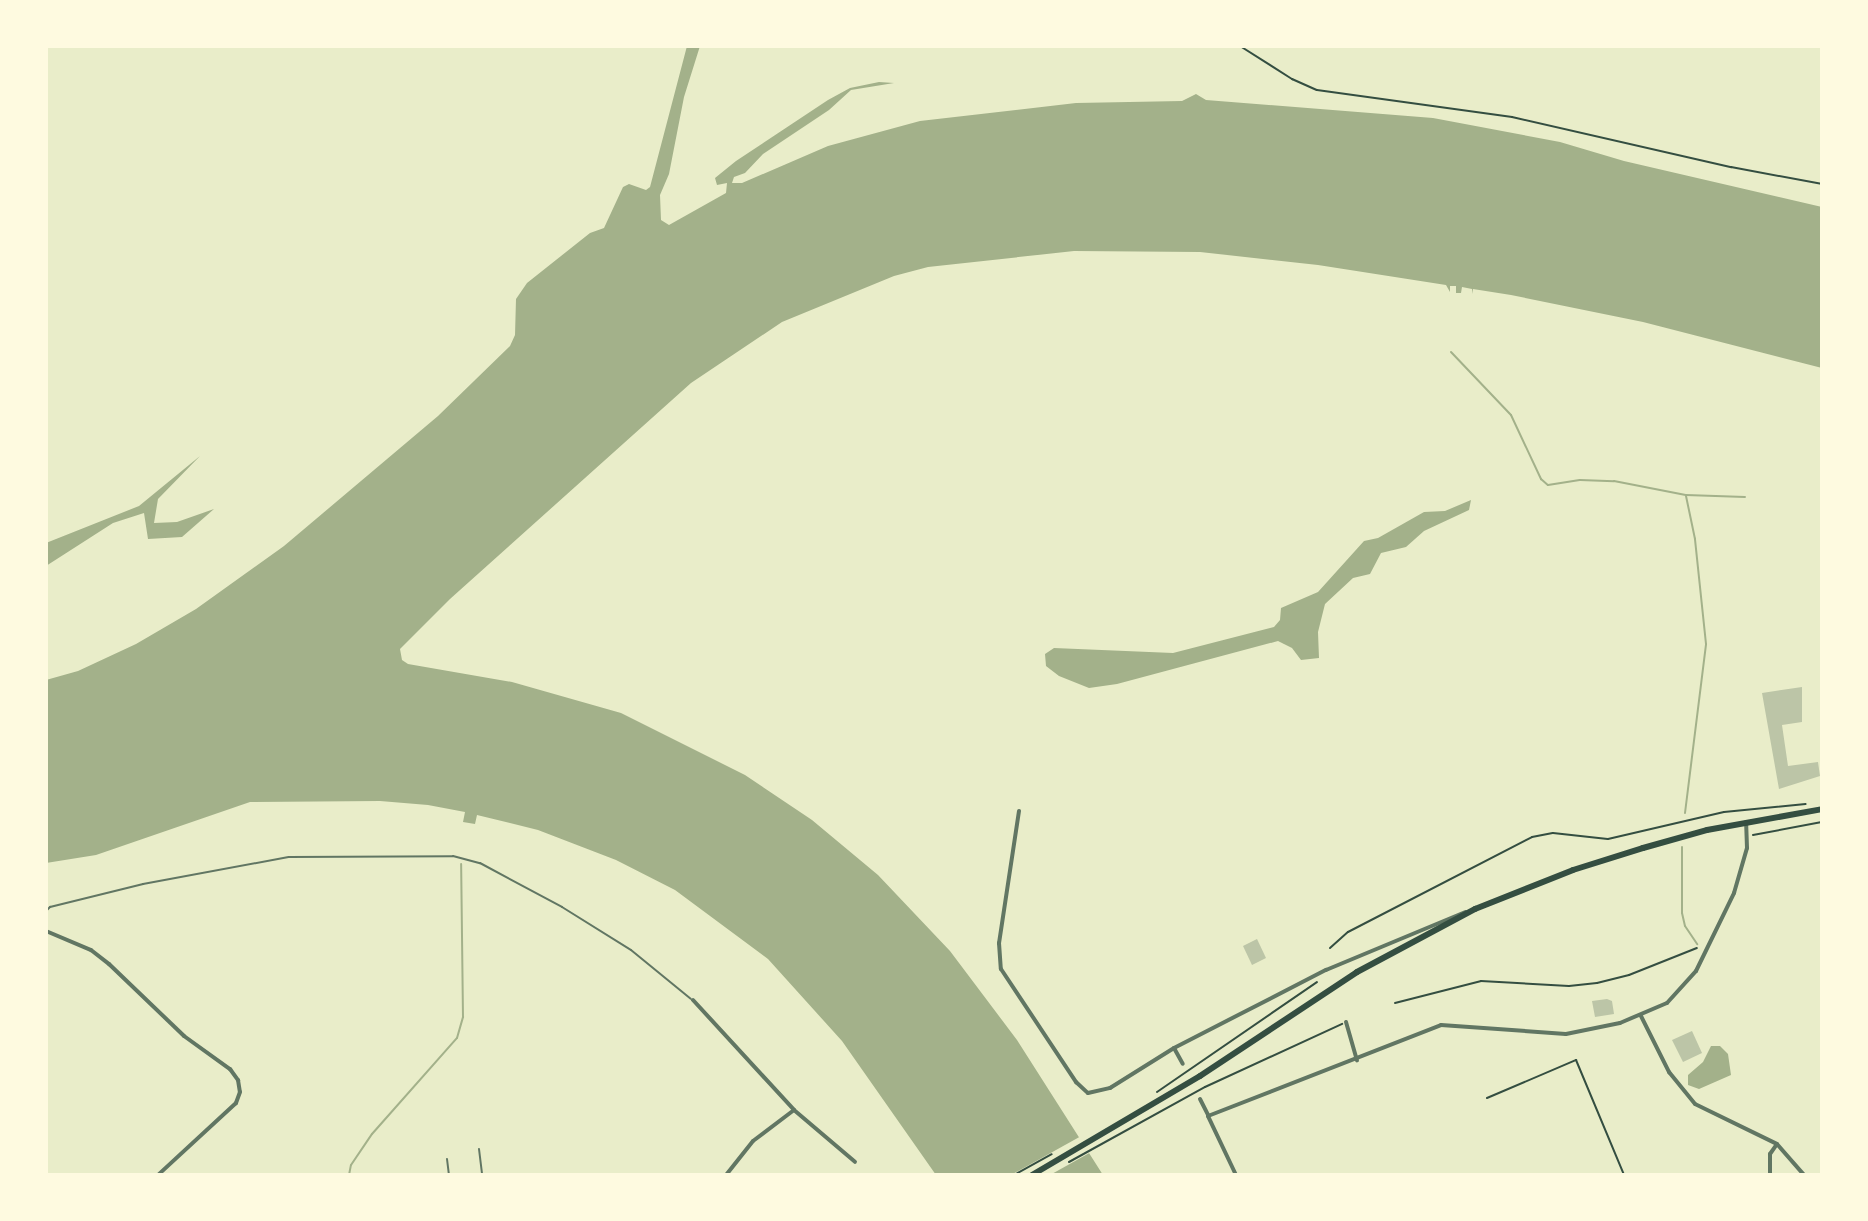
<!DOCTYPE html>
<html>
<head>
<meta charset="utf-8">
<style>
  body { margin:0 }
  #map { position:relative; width:1868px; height:1221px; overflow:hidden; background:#e9edc9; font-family:"Source Sans 3",sans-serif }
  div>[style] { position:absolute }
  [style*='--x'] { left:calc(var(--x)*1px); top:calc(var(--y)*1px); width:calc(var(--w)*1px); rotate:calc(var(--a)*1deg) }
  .water>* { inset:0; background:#a3b18a }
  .pier>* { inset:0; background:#e9edc9 }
  .stream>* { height:2px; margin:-1px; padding:0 1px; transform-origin:1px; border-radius:1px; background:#a3b18a }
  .building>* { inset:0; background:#bcc5a7 }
  .path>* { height:2px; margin:-1px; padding:0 1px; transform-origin:1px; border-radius:1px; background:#344e41 }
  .service>* { height:2px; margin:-1px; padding:0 1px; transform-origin:1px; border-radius:1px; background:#617663 }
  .minor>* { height:4px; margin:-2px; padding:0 2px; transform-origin:2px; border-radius:2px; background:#617663 }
  .secondary>* { height:6px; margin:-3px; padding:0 3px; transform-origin:3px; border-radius:3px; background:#344e41 }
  span { translate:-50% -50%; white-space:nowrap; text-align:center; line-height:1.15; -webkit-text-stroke:8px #fefae0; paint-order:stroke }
  .frame { position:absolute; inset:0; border:48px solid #fefae0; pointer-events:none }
</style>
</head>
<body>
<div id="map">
  <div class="water">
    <i style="clip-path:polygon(687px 46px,700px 46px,684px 97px,669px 174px,660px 195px,661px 220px,669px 225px,726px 193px,727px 183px,717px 185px,715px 178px,736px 161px,828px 100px,850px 88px,879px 82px,894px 83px,851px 90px,829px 110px,763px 154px,745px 173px,734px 177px,732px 183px,742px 183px,828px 146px,920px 121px,1076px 103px,1182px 101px,1196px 94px,1206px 100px,1433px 118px,1560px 142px,1624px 161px,1822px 207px,1822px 368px,1643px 322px,1511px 295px,1473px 289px,1472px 294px,1472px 289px,1462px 287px,1461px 293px,1456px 293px,1456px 286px,1450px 286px,1450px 292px,1446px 285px,1318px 265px,1200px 252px,1074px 251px,928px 267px,894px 276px,782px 322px,691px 383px,450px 599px,400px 649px,402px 660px,408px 664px,512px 682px,621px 713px,745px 775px,812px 820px,878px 875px,950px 951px,1017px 1040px,1103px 1175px,936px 1175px,842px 1041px,768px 959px,675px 890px,616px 860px,538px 830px,477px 815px,475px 824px,463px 822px,465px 812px,428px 805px,380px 801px,250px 802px,96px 855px,46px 863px,46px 680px,78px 671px,136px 644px,196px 609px,284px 546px,438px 416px,510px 346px,515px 335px,516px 299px,527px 283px,590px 233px,604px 228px,623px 187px,629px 184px,646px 190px,650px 187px)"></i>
    <i style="clip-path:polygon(200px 456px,158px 499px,154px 523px,177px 522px,214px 509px,182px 537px,148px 539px,144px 513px,113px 523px,46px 566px,46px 543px,139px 506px)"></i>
    <i style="clip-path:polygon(1471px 500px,1469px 510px,1424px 531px,1406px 547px,1381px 553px,1370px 574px,1353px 578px,1325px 604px,1318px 632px,1319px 658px,1301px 660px,1292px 648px,1278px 641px,1117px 684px,1089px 688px,1059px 676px,1046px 666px,1045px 654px,1054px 648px,1173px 653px,1274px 627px,1280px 620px,1281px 608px,1318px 592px,1364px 541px,1378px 538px,1424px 512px,1445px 511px)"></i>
    <i style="clip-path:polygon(1711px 1046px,1720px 1046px,1728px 1054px,1731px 1075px,1699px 1089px,1688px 1085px,1688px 1075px,1703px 1062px)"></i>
  </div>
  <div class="pier">
    <i style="clip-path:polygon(1083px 1135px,1093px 1151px,1050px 1175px,1011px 1175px)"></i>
  </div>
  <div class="stream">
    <i style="--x:1451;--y:352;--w:87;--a:46.4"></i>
    <i style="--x:1511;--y:415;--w:71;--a:64.9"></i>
    <i style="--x:1541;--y:479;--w:9;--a:41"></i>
    <i style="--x:1548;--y:485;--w:32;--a:-9"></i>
    <i style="--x:1580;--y:480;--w:34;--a:2"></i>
    <i style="--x:1614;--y:481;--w:73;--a:11"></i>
    <i style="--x:1686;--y:495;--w:59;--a:1.9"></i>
    <i style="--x:1685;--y:813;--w:170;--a:-82.9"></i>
    <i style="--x:1706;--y:644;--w:106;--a:-96"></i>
    <i style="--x:1695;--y:539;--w:44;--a:-101.8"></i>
    <i style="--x:1682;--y:847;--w:66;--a:90"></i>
    <i style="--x:1682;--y:913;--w:13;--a:77"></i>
    <i style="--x:1685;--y:926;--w:22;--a:56"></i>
    <i style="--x:349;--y:1175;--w:10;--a:-79"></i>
    <i style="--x:351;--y:1165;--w:37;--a:-56"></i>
    <i style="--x:372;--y:1134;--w:128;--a:-48.5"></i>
    <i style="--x:457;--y:1038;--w:22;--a:-74"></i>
    <i style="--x:463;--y:1017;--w:153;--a:-90.7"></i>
  </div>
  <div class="building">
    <i style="clip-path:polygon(1802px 687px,1802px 722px,1782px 725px,1788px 766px,1818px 762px,1820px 776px,1779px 789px,1762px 693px)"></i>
    <i style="clip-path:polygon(1257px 939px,1266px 958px,1252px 965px,1243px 946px)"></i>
    <i style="clip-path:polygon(1607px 999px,1612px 1001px,1614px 1014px,1595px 1017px,1592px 1001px)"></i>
    <i style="clip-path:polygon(1692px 1031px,1702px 1053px,1683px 1062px,1672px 1040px)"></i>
  </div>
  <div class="path">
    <i style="--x:1240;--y:46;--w:62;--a:32.4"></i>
    <i style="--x:1292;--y:79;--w:27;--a:24"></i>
    <i style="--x:1317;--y:90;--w:197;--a:7.9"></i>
    <i style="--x:1512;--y:117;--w:225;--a:12.9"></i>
    <i style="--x:1731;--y:167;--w:93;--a:10.6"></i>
    <i style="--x:1753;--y:835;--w:70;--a:-10.7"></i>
    <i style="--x:1330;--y:948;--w:24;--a:-42"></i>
    <i style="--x:1348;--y:932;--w:207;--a:-27.3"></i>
    <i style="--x:1532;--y:837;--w:21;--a:-11"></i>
    <i style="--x:1553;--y:833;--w:55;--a:6.2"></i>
    <i style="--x:1608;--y:839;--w:119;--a:-13.1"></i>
    <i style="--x:1724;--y:812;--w:82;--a:-5.6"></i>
    <i style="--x:1395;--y:1003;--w:89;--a:-14.3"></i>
    <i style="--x:1481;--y:981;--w:88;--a:3.3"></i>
    <i style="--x:1569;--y:986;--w:28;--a:-6"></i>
    <i style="--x:1597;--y:983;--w:33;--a:-14"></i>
    <i style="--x:1629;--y:975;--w:73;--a:-21.7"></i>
    <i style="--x:1157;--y:1092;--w:194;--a:-34.5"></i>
    <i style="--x:1487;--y:1098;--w:97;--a:-23.1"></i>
    <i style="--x:1576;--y:1060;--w:125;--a:67.3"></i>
    <i style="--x:1069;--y:1162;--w:155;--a:-28.9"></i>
    <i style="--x:1205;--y:1087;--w:151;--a:-24.7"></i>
    <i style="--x:1014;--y:1175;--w:43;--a:-28.9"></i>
  </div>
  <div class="service">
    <i style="--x:46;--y:911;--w:6;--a:-45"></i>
    <i style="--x:50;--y:907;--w:96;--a:-13.9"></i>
    <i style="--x:143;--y:884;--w:148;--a:-10.5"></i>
    <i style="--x:289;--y:857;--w:164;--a:-0.3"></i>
    <i style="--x:453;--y:856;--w:28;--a:15"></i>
    <i style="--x:480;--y:863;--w:93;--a:28.2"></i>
    <i style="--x:562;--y:907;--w:81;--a:31.9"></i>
    <i style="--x:631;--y:950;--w:77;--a:39.2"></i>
    <i style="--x:479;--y:1149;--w:26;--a:83"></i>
    <i style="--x:447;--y:1159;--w:16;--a:83"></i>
  </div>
  <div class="minor">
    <i style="--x:1019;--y:811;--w:134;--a:98.6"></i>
    <i style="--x:999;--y:943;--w:26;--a:86"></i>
    <i style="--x:1001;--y:969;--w:136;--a:56.4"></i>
    <i style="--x:1076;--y:1082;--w:16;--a:43"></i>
    <i style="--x:1088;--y:1093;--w:23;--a:-13"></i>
    <i style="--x:1110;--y:1088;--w:75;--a:-32"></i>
    <i style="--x:1174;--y:1048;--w:171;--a:-27.2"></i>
    <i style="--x:1326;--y:970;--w:151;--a:-22.6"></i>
    <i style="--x:46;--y:931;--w:49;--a:22.9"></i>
    <i style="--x:91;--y:950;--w:23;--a:38"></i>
    <i style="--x:109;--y:964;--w:104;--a:43.8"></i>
    <i style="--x:184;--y:1036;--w:57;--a:35.7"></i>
    <i style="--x:230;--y:1069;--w:14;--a:54"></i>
    <i style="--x:238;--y:1080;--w:12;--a:81"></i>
    <i style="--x:240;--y:1092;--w:12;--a:110"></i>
    <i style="--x:236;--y:1103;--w:106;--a:137.3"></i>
    <i style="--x:693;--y:1000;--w:149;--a:47.4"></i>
    <i style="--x:794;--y:1110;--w:51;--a:142.9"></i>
    <i style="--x:753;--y:1141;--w:43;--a:128.5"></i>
    <i style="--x:1641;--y:1016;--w:63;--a:63.4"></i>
    <i style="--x:1669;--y:1072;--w:41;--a:50.9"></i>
    <i style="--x:1695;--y:1104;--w:91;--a:26"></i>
    <i style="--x:1777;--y:1144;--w:41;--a:48.9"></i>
    <i style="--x:1346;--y:1022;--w:40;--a:74"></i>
    <i style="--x:1174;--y:1048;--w:18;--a:61"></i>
    <i style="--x:1200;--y:1099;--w:18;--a:63"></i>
    <i style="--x:794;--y:1110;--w:80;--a:40.4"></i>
    <i style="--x:1236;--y:1175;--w:65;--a:-115.4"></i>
    <i style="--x:1208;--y:1116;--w:250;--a:-21.3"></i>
    <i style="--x:1441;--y:1025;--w:125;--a:4.1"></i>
    <i style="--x:1566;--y:1034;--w:55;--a:-11.5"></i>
    <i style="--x:1620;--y:1023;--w:51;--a:-23.1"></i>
    <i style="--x:1667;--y:1003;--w:43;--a:-47.8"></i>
    <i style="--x:1696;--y:971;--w:87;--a:-64"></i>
    <i style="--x:1734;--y:893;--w:47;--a:-73.9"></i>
    <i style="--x:1747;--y:848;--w:26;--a:-92"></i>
    <i style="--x:1770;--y:1175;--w:21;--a:-90"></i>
    <i style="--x:1770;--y:1154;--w:12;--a:-55"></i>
  </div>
  <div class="secondary">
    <i style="--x:1032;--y:1175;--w:195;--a:-30.5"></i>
    <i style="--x:1200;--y:1076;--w:188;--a:-33.5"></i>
    <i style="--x:1357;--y:972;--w:134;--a:-28.1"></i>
    <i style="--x:1475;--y:909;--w:105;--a:-21.7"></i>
    <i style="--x:1573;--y:870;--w:73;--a:-17.4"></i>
    <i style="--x:1643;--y:848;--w:66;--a:-15.7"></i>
    <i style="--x:1707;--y:830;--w:117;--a:-10.3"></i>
  </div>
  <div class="frame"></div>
</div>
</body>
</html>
